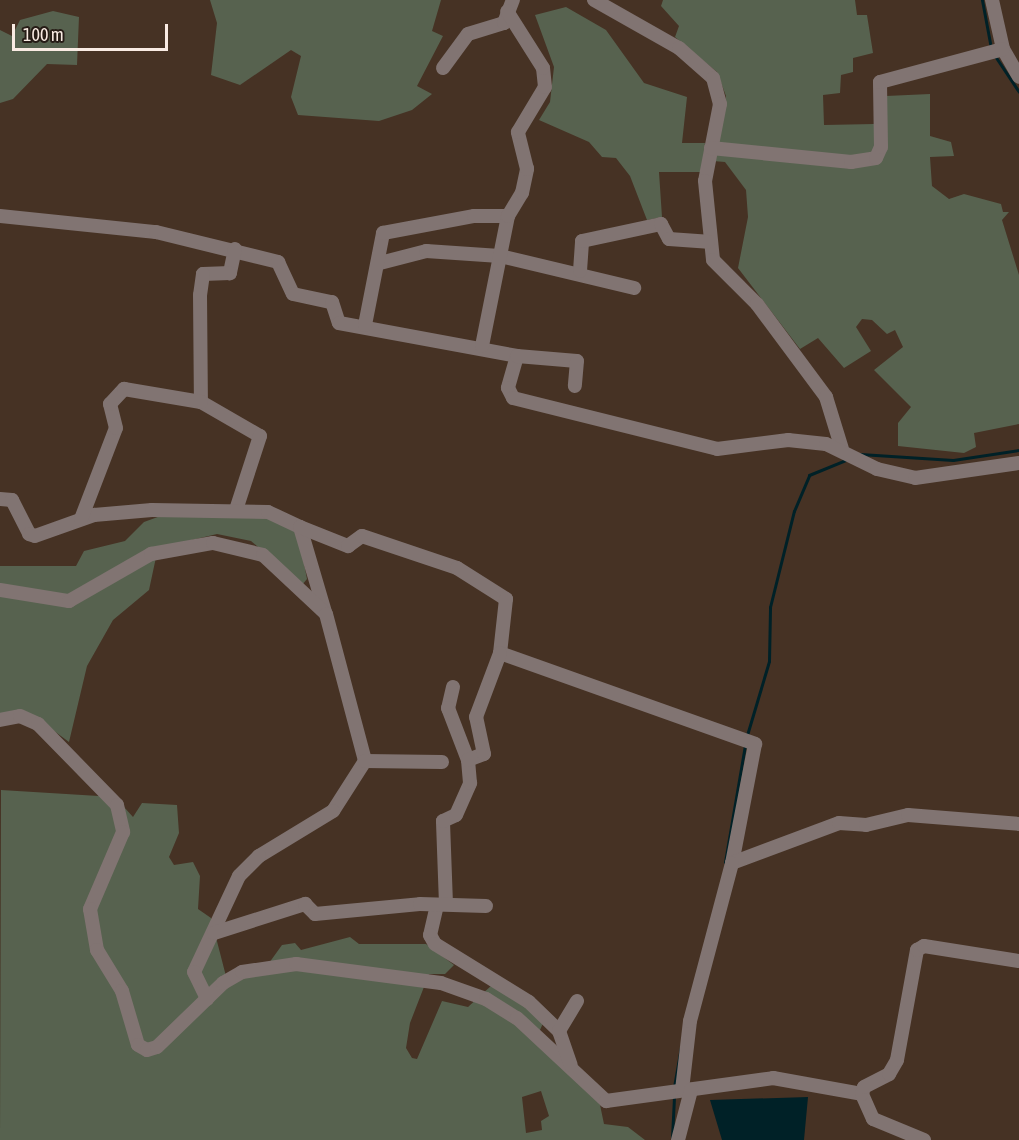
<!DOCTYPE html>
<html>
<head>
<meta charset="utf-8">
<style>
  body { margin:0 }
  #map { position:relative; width:1019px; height:1140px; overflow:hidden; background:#463224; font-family:"Asap Condensed",sans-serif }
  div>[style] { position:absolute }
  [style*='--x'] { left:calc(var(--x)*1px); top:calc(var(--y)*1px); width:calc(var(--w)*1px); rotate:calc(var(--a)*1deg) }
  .green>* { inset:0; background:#57624f }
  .water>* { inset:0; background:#002127 }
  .stream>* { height:3px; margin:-1.5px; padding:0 1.5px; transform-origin:1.5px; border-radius:1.5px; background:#002127 }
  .minor>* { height:14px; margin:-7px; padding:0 7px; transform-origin:7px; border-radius:7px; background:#817472 }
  span { translate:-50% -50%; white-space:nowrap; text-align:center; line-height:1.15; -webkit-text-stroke:5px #261c16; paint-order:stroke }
  .scale { position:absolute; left:12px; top:24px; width:156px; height:27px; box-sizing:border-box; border:3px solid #f9ebe3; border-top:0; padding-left:8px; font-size:18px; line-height:21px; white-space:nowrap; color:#f9ebe3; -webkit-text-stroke:4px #261c16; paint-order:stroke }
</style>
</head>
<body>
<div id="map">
  <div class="green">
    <i style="clip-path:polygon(210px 0,441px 0,432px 31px,443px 36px,417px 86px,432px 94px,412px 110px,379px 121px,298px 115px,291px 97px,301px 56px,291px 50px,240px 85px,211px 75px,217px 23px)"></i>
    <i style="clip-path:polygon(663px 0,855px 0,857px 15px,867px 15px,873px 53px,853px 58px,853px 72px,841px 75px,840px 93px,823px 95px,824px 125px,874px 124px,874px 132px,886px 132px,886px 96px,930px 94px,930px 136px,951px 142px,954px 156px,930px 157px,932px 186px,949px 199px,964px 194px,1001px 204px,1003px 212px,1009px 212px,1002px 220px,1019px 275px,1019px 424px,974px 433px,976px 447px,964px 453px,898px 446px,898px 423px,911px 407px,874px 370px,903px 347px,895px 330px,887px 334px,872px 320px,862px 319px,856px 327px,871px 351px,844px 368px,818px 338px,800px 349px,738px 268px,748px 217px,746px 190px,725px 162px,713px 161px,726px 96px,717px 72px,675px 37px,679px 26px,661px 6px)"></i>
    <i style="clip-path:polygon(566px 7px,606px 30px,644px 83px,687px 97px,682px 143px,705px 143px,702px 172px,659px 172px,662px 217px,647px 220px,630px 176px,616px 158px,602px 157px,589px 142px,539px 120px,550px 102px,554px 67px,535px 15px)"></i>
    <i style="clip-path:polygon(53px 11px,79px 17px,77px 65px,47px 64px,13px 99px,0 103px,0 30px,12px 36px,20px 20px)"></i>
    <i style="clip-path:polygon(166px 514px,272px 516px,298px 532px,307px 579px,302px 585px,251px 541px,217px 534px,158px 548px,149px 590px,113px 620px,87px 666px,69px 742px,42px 722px,0 718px,0 566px,76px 566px,84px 551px,125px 541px,144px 522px)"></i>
    <i style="clip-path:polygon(evenodd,1px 790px,115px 797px,133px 817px,142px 803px,177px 805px,179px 833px,169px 857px,174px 865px,193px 862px,200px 876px,198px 909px,211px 918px,228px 984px,264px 970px,282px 945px,295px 943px,301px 950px,350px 937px,359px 944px,426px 944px,454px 965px,445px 974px,429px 974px,410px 1023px,406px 1048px,412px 1058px,417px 1059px,442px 1001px,468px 1007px,492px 985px,528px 1005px,544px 1021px,536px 1039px,599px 1100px,604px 1124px,628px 1127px,645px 1140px,0 1140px,1px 790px,541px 1091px,549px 1116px,541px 1121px,542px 1130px,526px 1133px,522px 1097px,541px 1091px)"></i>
  </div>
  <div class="water">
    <i style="clip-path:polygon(808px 1097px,804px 1140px,722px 1140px,710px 1100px)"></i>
  </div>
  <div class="stream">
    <i style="--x:982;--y:0;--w:49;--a:79.4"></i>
    <i style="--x:995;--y:56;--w:43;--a:56.3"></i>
    <i style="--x:860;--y:454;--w:93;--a:3.7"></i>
    <i style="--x:953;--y:460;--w:67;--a:-8.6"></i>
    <i style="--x:747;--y:735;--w:77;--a:-73.4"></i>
    <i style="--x:769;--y:661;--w:54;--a:-88.9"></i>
    <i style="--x:770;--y:607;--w:99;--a:-76"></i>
    <i style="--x:794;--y:511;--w:39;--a:-67"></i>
    <i style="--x:809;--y:475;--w:42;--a:-22.3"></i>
    <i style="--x:725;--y:862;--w:119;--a:-80.3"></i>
    <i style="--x:674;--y:1087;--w:41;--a:-80.1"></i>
    <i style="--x:672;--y:1138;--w:41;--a:-87.2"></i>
  </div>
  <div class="minor">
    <i style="--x:594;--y:0;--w:98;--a:29.5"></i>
    <i style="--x:679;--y:48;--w:45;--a:41.4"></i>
    <i style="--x:713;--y:78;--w:27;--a:75"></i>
    <i style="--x:720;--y:104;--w:78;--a:101"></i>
    <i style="--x:705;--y:181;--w:79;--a:84.2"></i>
    <i style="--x:713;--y:260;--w:62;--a:45"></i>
    <i style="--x:757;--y:304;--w:116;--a:53.4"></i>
    <i style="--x:826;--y:397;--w:54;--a:72.9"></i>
    <i style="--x:992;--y:0;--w:50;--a:77.3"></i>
    <i style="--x:1003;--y:49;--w:32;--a:60"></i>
    <i style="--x:443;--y:68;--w:42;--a:-53.7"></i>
    <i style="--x:468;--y:34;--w:38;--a:-17"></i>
    <i style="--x:504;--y:23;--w:25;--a:-69"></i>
    <i style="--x:711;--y:148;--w:141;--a:5.7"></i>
    <i style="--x:851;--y:162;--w:25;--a:-9"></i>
    <i style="--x:876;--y:158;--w:12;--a:-66"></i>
    <i style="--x:881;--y:147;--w:65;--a:-90.9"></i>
    <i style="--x:880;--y:82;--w:127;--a:-15"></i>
    <i style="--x:0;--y:216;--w:157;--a:5.9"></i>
    <i style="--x:156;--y:232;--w:126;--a:13.8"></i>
    <i style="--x:278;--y:262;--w:35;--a:65"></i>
    <i style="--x:293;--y:294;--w:40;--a:12"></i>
    <i style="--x:332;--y:302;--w:22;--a:72"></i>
    <i style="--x:339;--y:323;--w:181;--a:10.5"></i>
    <i style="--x:517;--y:356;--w:33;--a:106"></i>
    <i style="--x:508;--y:388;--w:11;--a:63"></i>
    <i style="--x:513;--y:398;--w:210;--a:14"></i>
    <i style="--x:717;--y:449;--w:72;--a:-7.2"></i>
    <i style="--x:788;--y:440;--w:38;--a:6"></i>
    <i style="--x:826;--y:444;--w:57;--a:26.1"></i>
    <i style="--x:877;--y:469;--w:39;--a:13"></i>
    <i style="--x:915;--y:478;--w:105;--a:-8.2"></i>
    <i style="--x:235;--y:249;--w:25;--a:102"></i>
    <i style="--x:230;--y:273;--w:27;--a:178"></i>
    <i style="--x:203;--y:274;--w:21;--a:98"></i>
    <i style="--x:200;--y:295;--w:107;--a:89.5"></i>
    <i style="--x:201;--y:402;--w:68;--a:30"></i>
    <i style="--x:260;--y:436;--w:78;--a:108"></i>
    <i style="--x:380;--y:263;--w:48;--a:-14.6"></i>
    <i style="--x:426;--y:251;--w:74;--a:3.9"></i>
    <i style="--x:500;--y:256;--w:138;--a:13.4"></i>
    <i style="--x:580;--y:271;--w:30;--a:-86"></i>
    <i style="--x:582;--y:241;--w:81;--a:-12.1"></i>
    <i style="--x:661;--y:224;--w:17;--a:62"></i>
    <i style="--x:669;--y:239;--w:39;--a:4"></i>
    <i style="--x:365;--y:325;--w:94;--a:-78.9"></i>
    <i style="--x:383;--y:233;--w:93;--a:-10.6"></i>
    <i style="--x:474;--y:216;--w:34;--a:0"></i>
    <i style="--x:482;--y:346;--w:133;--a:-78.7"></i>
    <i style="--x:508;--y:216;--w:27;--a:-59"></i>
    <i style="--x:522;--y:193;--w:25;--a:-78"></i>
    <i style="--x:527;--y:169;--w:38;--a:-104"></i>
    <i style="--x:518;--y:132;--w:52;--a:-59"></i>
    <i style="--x:545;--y:87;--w:19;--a:-96"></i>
    <i style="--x:543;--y:68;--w:67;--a:-122.3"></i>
    <i style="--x:517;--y:356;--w:60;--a:4.8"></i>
    <i style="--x:577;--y:361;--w:25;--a:95"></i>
    <i style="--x:0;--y:499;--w:12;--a:5"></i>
    <i style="--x:12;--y:500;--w:38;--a:63"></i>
    <i style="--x:29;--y:534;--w:6;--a:18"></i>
    <i style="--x:35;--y:536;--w:63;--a:-19.6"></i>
    <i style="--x:94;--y:515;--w:58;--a:-4.9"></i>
    <i style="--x:152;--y:510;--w:116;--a:1"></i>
    <i style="--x:268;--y:512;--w:35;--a:25"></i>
    <i style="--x:300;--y:527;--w:89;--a:73.6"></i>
    <i style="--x:81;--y:519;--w:97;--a:-69"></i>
    <i style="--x:116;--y:428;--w:25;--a:-104"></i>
    <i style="--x:110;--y:404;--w:21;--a:-47"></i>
    <i style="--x:124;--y:389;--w:78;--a:9.6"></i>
    <i style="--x:300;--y:527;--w:52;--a:21.6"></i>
    <i style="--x:348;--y:546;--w:17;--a:-36"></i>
    <i style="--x:362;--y:536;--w:100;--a:18.6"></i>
    <i style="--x:457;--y:568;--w:58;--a:32.3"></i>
    <i style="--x:506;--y:599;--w:54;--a:96.3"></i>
    <i style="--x:500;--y:653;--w:271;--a:19.6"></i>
    <i style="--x:755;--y:744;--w:121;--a:100.9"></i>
    <i style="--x:732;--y:863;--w:114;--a:-20.5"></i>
    <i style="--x:839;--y:823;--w:27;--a:4"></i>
    <i style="--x:866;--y:825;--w:43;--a:-13.4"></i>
    <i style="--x:908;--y:815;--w:111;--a:4.6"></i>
    <i style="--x:0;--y:590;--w:70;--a:9.1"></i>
    <i style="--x:69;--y:601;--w:95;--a:-29.8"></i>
    <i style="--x:151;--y:554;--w:63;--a:-10.1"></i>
    <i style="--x:213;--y:543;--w:51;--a:13.5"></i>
    <i style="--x:263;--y:555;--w:86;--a:43.1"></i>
    <i style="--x:326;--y:614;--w:152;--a:75.1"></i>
    <i style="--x:365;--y:761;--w:59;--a:122.6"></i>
    <i style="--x:333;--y:811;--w:87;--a:148.7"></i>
    <i style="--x:259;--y:856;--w:28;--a:135"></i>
    <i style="--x:239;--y:876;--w:106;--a:115.1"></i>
    <i style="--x:194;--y:972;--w:30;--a:64"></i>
    <i style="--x:453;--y:687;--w:22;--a:103"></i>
    <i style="--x:448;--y:708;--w:56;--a:69"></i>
    <i style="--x:0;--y:720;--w:20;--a:-11"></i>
    <i style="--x:20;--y:716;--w:20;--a:24"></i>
    <i style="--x:38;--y:724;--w:113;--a:45.7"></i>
    <i style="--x:117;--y:805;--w:28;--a:77"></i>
    <i style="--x:123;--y:832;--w:84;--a:113.2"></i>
    <i style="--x:90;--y:909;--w:42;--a:80.3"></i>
    <i style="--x:97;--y:950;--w:48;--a:58.6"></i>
    <i style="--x:122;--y:991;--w:56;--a:73.5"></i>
    <i style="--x:138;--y:1045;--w:10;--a:29"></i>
    <i style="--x:147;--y:1050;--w:10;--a:-17"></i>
    <i style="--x:157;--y:1047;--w:92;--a:-44.1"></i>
    <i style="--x:223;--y:983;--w:22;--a:-30"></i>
    <i style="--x:242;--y:972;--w:55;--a:-8.4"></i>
    <i style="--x:296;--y:964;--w:146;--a:7.5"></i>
    <i style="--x:441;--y:983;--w:48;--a:19.6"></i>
    <i style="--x:486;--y:999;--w:36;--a:32"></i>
    <i style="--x:517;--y:1018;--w:122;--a:43"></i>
    <i style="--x:606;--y:1101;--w:169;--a:-7.8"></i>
    <i style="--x:773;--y:1078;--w:90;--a:10.2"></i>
    <i style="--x:365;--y:761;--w:77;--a:0.7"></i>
    <i style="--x:446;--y:904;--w:83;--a:-92.1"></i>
    <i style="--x:443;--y:821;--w:14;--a:-25"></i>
    <i style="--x:456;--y:815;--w:35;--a:-66"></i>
    <i style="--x:470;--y:783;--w:23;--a:-95"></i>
    <i style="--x:468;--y:760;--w:17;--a:-21"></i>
    <i style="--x:484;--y:754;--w:38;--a:-102"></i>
    <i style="--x:476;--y:717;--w:68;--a:-69.4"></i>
    <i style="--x:437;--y:905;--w:31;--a:103"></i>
    <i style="--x:430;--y:935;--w:10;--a:61"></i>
    <i style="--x:435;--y:944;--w:110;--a:31.7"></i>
    <i style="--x:529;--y:1002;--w:42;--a:44"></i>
    <i style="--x:559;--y:1031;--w:36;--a:71"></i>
    <i style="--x:214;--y:933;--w:96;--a:-17.7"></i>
    <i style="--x:305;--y:904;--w:14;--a:45"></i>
    <i style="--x:315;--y:914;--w:105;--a:-5.4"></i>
    <i style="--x:420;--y:904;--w:66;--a:1.7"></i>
    <i style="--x:559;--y:1031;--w:35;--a:-59"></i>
    <i style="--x:682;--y:1090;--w:69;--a:-83.4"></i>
    <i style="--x:690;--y:1021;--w:163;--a:-75.1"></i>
    <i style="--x:678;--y:1140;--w:52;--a:-75.4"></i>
    <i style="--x:924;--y:1140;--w:55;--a:-157.6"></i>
    <i style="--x:873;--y:1119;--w:27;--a:-114"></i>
    <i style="--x:862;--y:1094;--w:7;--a:-74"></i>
    <i style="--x:864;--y:1087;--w:28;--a:-27"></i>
    <i style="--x:889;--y:1074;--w:16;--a:-60"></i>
    <i style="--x:897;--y:1060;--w:112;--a:-79.7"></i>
    <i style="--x:917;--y:950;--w:8;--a:-30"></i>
    <i style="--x:924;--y:946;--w:96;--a:9"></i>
  </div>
  <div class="scale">100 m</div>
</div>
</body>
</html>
